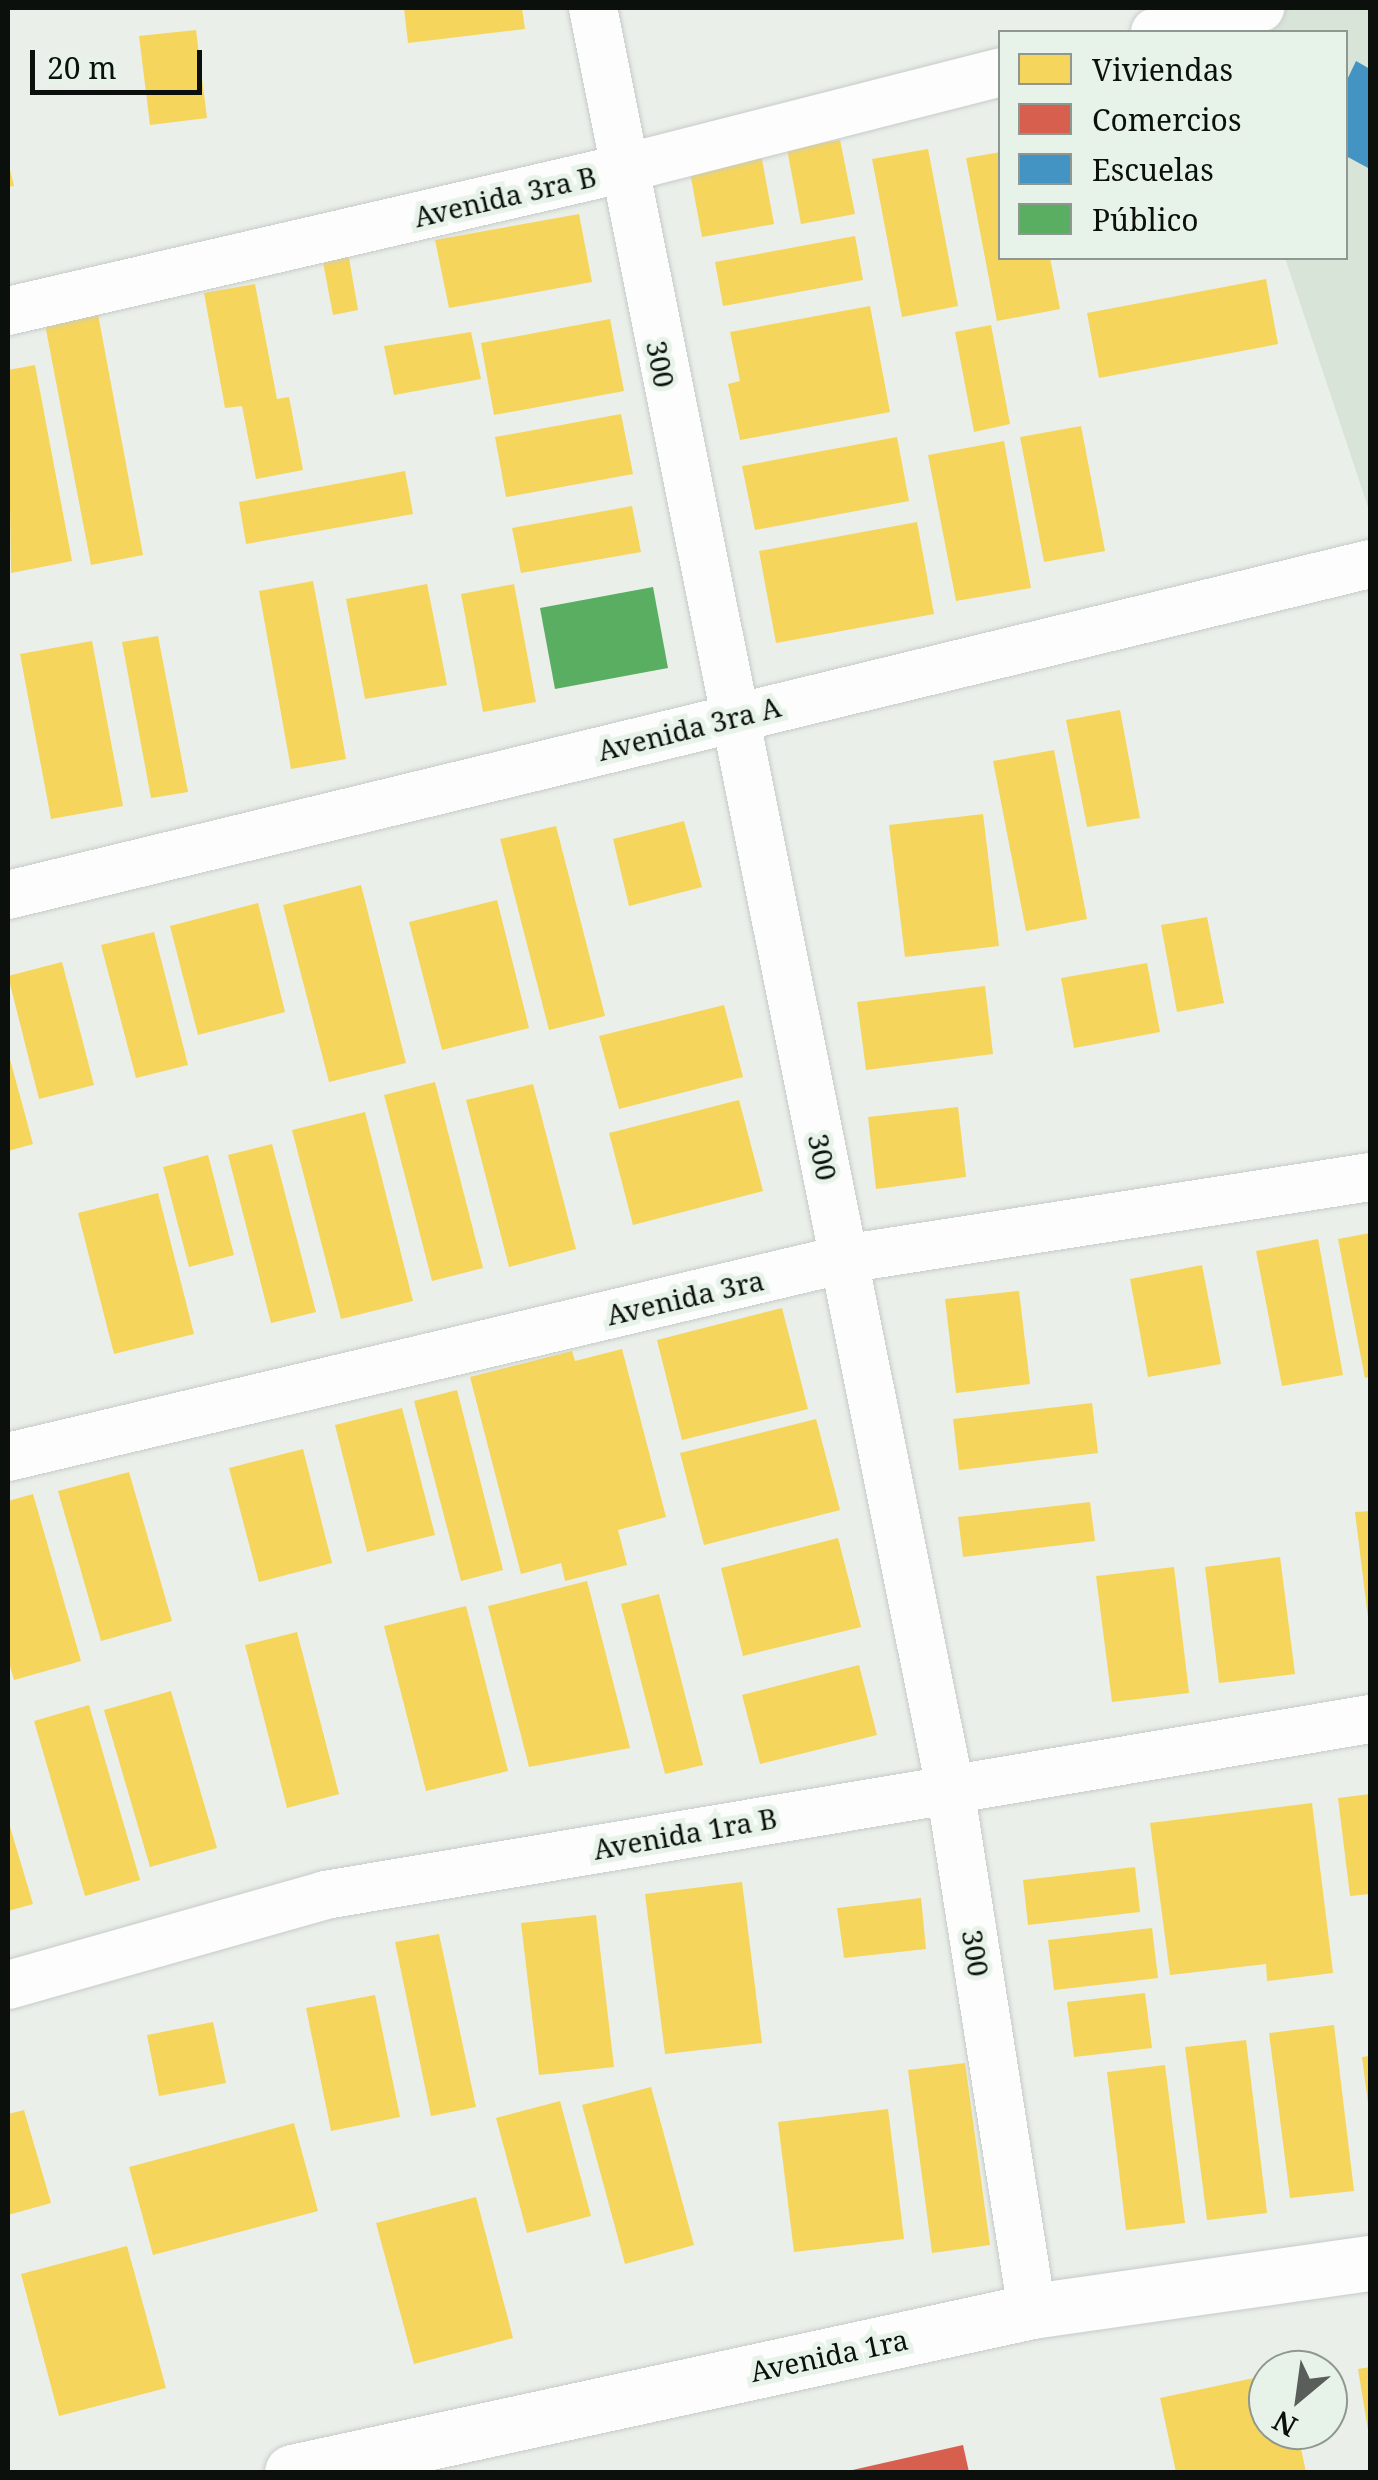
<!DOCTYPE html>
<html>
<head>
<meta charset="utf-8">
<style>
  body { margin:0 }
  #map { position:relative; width:1378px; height:2480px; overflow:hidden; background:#eaefea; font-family:"Noto Serif",serif }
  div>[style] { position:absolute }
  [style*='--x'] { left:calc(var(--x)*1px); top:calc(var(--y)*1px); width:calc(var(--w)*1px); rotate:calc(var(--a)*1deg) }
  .built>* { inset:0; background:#d9e4d9 }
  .homes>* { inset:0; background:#f6d55c }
  .shops>* { inset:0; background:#d6604d }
  .schools>* { inset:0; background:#4393c3 }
  .public>* { inset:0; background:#5aae61 }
  .roads { filter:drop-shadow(0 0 2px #c6cbc7) drop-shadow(0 0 2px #c6cbc7) }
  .minor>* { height:48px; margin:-24px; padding:0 24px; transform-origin:24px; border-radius:24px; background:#fcfdfc }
  .tertiary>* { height:55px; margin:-27.5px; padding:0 27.5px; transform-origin:27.5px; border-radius:27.5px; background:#fcfdfc }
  span { translate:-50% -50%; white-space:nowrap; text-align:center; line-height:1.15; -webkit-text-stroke:10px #e7f2e8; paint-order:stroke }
  .street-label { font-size:28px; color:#0c100c }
  .frame { position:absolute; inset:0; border:10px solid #0c100c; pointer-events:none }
  .legend { position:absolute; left:998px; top:30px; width:350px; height:230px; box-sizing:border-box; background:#e7f2e8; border:2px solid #8f9890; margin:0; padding:12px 18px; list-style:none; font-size:30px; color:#0c100c }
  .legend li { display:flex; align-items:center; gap:20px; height:50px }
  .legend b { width:50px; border:2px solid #8f9890 }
  .north { position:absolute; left:1248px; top:2350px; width:100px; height:100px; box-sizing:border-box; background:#e7f2e8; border:2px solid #8f9890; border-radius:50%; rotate:209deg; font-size:28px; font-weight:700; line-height:40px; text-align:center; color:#0c100c }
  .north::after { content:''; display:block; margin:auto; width:35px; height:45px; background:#5a5e5a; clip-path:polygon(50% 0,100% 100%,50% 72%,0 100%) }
  .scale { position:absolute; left:30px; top:50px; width:172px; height:45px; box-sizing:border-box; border:5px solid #0c100c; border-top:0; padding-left:12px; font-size:30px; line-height:35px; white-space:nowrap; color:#0c100c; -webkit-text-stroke:8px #e7f2e8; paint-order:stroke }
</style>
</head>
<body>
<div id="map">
  <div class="built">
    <i style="clip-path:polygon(1260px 8px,1370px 8px,1370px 513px,1285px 258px,1346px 258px,1346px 32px,1209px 32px)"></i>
  </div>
  <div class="homes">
    <i style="clip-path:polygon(404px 8px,522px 8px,525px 29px,408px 43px)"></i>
    <i style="clip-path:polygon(196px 30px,207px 118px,150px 125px,139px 36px)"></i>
    <i style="clip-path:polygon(840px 140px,855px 214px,801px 224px,787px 149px)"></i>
    <i style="clip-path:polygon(760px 149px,774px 224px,702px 237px,688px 162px)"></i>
    <i style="clip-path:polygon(928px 149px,958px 306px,902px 317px,872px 159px)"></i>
    <i style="clip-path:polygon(1001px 152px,1001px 258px,1050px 258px,1060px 309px,997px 321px,966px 158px)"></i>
    <i style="clip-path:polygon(8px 162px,14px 186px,8px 187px)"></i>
    <i style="clip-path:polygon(579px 214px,592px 282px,449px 308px,435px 240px)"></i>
    <i style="clip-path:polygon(855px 236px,863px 280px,723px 306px,715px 262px)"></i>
    <i style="clip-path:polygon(348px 252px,358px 310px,333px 315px,322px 257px)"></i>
    <i style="clip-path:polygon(1266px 279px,1278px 344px,1099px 378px,1087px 313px)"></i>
    <i style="clip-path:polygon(255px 284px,277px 399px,289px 397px,303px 470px,256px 479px,242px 406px,225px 408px,204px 293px)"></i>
    <i style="clip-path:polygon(870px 306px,890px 412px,740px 440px,728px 384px,740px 381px,730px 332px)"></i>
    <i style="clip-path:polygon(97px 309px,143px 555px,91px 565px,44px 319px)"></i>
    <i style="clip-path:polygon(610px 319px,624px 391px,494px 415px,481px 343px)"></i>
    <i style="clip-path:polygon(991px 325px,1010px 424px,974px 432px,955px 332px)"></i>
    <i style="clip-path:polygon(471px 332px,481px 379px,394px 395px,384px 346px)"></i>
    <i style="clip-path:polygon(35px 365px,72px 561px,11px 573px,8px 370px)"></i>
    <i style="clip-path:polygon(621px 414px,633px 474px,506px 497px,495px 437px)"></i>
    <i style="clip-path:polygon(1081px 426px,1105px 551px,1044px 562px,1020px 437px)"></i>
    <i style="clip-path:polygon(897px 437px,909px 501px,755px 530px,742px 466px)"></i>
    <i style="clip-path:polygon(1004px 441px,1031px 588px,956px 601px,928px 455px)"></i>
    <i style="clip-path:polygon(405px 471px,413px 514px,246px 544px,239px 502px)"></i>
    <i style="clip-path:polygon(632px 506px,641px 552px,521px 573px,512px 528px)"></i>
    <i style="clip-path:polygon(917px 522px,934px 614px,776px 643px,759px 551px)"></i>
    <i style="clip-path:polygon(313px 581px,346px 759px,291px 769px,259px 591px)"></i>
    <i style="clip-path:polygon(427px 584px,447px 685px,365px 699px,346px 599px)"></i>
    <i style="clip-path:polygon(514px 584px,536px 702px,483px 712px,461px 594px)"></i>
    <i style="clip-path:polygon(158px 636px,188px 792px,151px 798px,122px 642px)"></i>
    <i style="clip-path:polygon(92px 641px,123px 806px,51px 819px,20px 654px)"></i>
    <i style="clip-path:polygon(1120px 710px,1140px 818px,1087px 827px,1066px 720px)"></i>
    <i style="clip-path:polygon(1054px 750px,1087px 919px,1026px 931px,993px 761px)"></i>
    <i style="clip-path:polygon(983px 814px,999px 946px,905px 957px,889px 825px)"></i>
    <i style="clip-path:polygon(684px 821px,702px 887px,629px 906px,613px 839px)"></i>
    <i style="clip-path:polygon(556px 826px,605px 1016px,549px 1030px,500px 839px)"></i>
    <i style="clip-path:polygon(361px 885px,406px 1063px,329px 1082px,283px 905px)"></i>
    <i style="clip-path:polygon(497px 900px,529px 1028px,442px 1050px,409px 922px)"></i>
    <i style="clip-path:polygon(258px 903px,285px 1012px,198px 1035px,170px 926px)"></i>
    <i style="clip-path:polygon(1207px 917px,1224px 1003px,1177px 1012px,1161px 925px)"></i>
    <i style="clip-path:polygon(154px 932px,188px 1065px,136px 1078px,101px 945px)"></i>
    <i style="clip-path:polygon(62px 962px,94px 1085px,39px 1099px,8px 976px)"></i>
    <i style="clip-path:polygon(1147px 963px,1160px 1032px,1074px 1048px,1061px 978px)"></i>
    <i style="clip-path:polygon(985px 986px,993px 1054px,866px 1070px,857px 1002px)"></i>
    <i style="clip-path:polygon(724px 1005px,743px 1077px,619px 1109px,599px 1036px)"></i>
    <i style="clip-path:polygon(8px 1052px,33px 1144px,8px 1151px)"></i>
    <i style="clip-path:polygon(435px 1082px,483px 1268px,432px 1281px,384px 1095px)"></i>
    <i style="clip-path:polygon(533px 1084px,576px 1249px,509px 1267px,466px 1100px)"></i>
    <i style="clip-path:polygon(739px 1100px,763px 1191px,633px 1225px,609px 1133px)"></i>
    <i style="clip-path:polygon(958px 1107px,966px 1177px,876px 1189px,868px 1117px)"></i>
    <i style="clip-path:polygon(365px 1112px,413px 1301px,341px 1319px,292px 1130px)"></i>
    <i style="clip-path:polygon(272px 1144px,316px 1312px,271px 1323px,228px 1155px)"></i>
    <i style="clip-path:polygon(208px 1155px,234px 1255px,189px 1267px,163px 1167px)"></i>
    <i style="clip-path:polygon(158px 1193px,194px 1334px,114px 1354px,78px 1213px)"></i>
    <i style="clip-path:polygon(1370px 1233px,1370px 1377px,1365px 1378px,1338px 1239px)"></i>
    <i style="clip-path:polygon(1318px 1239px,1343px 1375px,1282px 1386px,1256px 1251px)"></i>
    <i style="clip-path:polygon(1202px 1265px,1221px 1364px,1148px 1377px,1130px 1279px)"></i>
    <i style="clip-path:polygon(1019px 1291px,1030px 1384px,956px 1393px,945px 1299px)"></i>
    <i style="clip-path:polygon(782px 1308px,808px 1409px,682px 1440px,657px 1340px)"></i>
    <i style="clip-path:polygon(622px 1349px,666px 1517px,618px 1530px,627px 1565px,565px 1581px,561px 1563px,521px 1574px,470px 1377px,572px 1351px,575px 1361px)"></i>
    <i style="clip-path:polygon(457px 1390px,503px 1570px,461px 1581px,414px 1401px)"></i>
    <i style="clip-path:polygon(1092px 1403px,1098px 1453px,959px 1470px,953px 1419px)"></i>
    <i style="clip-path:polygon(402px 1408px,435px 1535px,367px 1552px,335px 1425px)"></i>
    <i style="clip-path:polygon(816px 1419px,840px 1510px,704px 1545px,680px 1453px)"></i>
    <i style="clip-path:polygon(303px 1449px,332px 1563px,259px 1582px,229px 1468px)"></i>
    <i style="clip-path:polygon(129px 1472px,172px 1621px,101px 1641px,58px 1491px)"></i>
    <i style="clip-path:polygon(33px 1494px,81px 1661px,14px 1680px,8px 1659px,8px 1501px)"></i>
    <i style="clip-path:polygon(1090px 1502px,1095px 1541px,963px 1557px,958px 1517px)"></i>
    <i style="clip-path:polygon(1370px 1511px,1370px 1618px,1368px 1618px,1355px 1512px)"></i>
    <i style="clip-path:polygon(838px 1538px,861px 1627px,743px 1656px,721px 1568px)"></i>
    <i style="clip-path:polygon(1280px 1557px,1295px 1674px,1219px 1683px,1205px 1567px)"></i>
    <i style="clip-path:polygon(1174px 1567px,1189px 1693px,1112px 1702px,1096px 1576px)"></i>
    <i style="clip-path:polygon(587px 1581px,630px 1748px,529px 1767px,488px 1606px)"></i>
    <i style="clip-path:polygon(659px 1594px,703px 1765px,665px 1774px,621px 1604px)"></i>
    <i style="clip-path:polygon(466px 1606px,508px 1771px,426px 1791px,384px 1626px)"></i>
    <i style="clip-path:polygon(297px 1632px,339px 1794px,287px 1808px,245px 1645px)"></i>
    <i style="clip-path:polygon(859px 1665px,877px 1735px,760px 1764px,742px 1695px)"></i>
    <i style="clip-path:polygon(171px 1691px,217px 1848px,150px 1867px,104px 1710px)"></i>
    <i style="clip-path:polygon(89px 1705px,140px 1880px,85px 1896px,34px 1721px)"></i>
    <i style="clip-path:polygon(1370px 1794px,1370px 1894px,1350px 1896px,1338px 1798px)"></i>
    <i style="clip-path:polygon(1312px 1803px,1333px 1973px,1267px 1981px,1266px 1964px,1170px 1975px,1150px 1823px)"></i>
    <i style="clip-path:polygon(8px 1820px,33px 1904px,8px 1911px)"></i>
    <i style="clip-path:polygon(1135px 1867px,1140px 1912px,1028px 1925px,1023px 1880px)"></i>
    <i style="clip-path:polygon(742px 1882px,762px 2043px,665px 2054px,645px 1894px)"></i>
    <i style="clip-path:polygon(921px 1898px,926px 1949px,844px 1958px,837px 1908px)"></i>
    <i style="clip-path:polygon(596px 1915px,614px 2067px,539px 2075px,521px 1923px)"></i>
    <i style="clip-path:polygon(1152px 1928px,1158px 1978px,1054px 1990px,1048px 1940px)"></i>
    <i style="clip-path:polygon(439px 1934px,476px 2107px,431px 2116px,395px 1942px)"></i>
    <i style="clip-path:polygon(1145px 1993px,1152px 2048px,1074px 2057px,1067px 2002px)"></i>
    <i style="clip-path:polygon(375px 1995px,400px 2117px,331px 2131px,306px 2008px)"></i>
    <i style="clip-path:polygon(213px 2022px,226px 2083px,159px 2096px,147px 2035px)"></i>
    <i style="clip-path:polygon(1334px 2025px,1354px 2191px,1290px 2198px,1269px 2033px)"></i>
    <i style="clip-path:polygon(1246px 2040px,1267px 2213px,1207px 2220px,1185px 2047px)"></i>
    <i style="clip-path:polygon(1370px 2056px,1370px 2103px,1368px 2103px,1362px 2057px)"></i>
    <i style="clip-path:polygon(965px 2063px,990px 2245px,932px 2253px,908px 2070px)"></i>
    <i style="clip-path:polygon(1165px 2065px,1185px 2223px,1126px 2230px,1107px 2072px)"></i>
    <i style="clip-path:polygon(651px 2087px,694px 2245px,625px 2264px,582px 2105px)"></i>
    <i style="clip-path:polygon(560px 2101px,591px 2216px,527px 2233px,496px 2118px)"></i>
    <i style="clip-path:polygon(888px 2109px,904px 2239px,794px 2252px,778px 2122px)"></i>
    <i style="clip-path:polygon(24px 2110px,51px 2203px,8px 2215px,8px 2114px)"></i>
    <i style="clip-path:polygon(294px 2123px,318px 2211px,153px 2255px,129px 2167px)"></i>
    <i style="clip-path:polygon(476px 2197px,513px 2338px,414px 2364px,376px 2223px)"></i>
    <i style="clip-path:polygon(127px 2246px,166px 2388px,59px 2416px,21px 2274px)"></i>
    <i style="clip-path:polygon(1370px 2367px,1370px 2430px,1368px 2430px,1358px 2369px)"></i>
    <i style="clip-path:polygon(1268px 2375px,1268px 2430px,1297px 2430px,1306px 2472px,1176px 2472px,1160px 2398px)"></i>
  </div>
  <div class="shops">
    <i style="clip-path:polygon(963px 2445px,969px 2472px,848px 2472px,848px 2471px)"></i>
  </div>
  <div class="schools">
    <i style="clip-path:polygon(1356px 61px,1370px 69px,1370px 169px,1346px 156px,1346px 82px)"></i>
  </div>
  <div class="public">
    <i style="clip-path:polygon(653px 587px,668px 668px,555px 689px,540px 608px)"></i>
  </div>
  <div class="roads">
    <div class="minor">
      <i style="--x:593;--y:8;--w:1815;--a:78.66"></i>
      <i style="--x:950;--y:1788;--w:529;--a:81.09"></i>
      <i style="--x:1155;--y:32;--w:108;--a:-12.9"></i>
      <i style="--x:8;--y:311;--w:629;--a:-13.04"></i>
      <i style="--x:621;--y:169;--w:392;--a:-14.3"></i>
      <i style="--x:8;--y:895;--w:1402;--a:-13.66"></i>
      <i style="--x:8;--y:1457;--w:859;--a:-13.32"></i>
      <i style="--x:844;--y:1259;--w:532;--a:-8.86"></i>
      <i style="--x:8;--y:1985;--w:330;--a:-15.8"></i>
      <i style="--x:325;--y:1895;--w:1060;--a:-9.56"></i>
    </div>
    <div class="tertiary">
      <i style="--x:292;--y:2472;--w:757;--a:-12.27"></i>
      <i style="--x:1032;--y:2311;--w:341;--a:-8.1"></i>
    </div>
  </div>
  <div class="street-label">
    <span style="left:505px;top:196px;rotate:-13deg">Avenida 3ra B</span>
    <span style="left:661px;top:364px;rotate:79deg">300</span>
    <span style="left:689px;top:728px;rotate:-14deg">Avenida 3ra A</span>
    <span style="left:823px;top:1157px;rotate:78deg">300</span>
    <span style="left:685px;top:1297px;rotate:-13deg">Avenida 3ra</span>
    <span style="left:685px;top:1833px;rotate:-10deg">Avenida 1ra B</span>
    <span style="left:976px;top:1953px;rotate:81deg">300</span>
    <span style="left:829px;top:2355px;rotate:-12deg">Avenida 1ra</span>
  </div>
  <div class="frame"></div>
  <ul class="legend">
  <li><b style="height:28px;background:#f6d55c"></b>Viviendas</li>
  <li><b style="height:28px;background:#d6604d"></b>Comercios</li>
  <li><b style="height:28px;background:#4393c3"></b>Escuelas</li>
  <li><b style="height:28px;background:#5aae61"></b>Público</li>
  </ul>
  <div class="north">N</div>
  <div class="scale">20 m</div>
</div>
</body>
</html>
